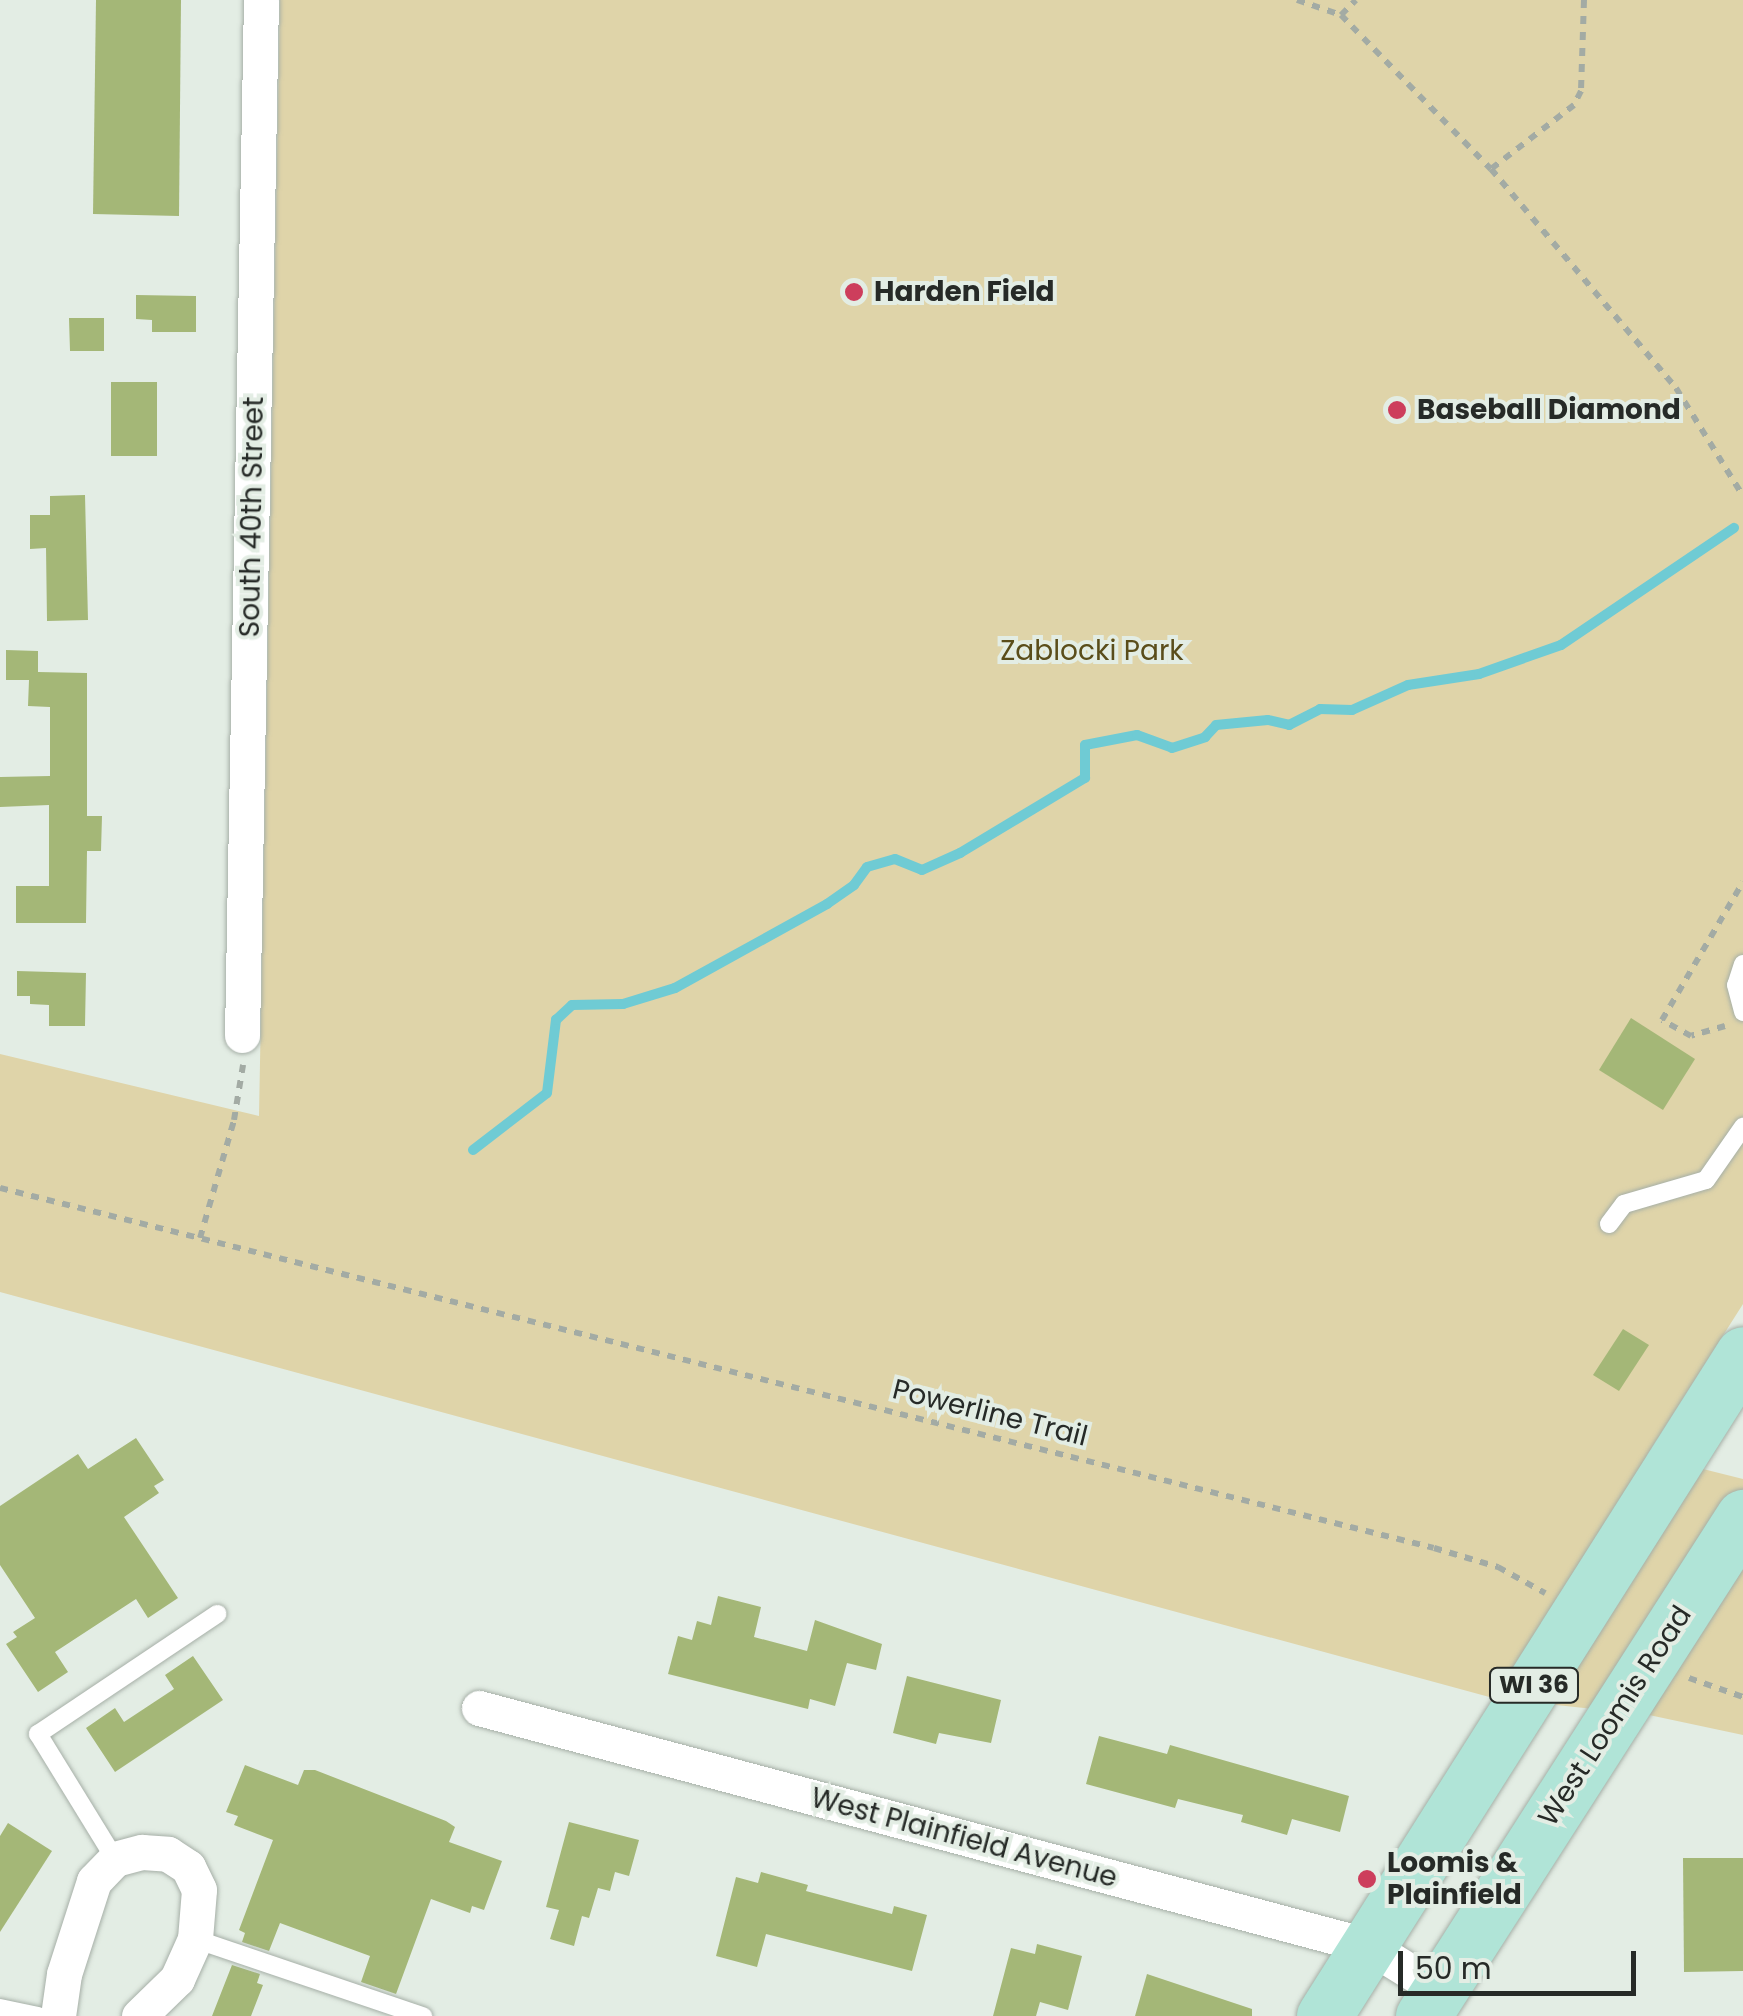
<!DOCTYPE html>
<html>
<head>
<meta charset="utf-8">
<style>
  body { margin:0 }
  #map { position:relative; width:1743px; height:2016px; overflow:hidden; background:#e3ede4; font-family:Poppins,sans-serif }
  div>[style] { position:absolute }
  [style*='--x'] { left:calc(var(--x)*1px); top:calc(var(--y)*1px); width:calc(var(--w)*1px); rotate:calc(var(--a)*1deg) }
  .green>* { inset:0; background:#dfd4a9 }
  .stream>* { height:10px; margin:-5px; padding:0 5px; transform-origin:5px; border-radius:5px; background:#6fcbd4 }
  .building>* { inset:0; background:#a4b777 }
  .path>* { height:6px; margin-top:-3px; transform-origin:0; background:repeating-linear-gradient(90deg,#a3aba4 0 8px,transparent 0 16px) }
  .roads { filter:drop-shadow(0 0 2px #a6afa7) drop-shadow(0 0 2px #a6afa7) }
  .service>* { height:18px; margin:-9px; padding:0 9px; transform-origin:9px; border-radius:9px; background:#fff }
  .minor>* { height:35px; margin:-17.5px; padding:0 17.5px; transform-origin:17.5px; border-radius:17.5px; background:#fff }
  .primary>* { height:55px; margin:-27.5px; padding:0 27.5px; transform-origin:27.5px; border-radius:27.5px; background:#b0e4d7 }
  .dots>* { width:28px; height:28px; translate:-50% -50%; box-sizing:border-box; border:5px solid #e3ede4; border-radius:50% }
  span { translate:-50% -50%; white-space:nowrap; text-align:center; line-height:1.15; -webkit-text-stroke:8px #e3ede4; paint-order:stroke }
  .shield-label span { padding:2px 8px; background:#e3ede4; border:2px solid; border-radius:8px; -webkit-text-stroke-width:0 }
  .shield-label { font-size:25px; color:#262a27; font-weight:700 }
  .poi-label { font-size:28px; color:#262a27; font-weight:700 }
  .left { translate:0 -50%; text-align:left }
  .street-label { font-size:28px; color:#262a27 }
  .park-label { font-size:28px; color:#5a4d1a }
  .scale { position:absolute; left:1398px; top:1951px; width:238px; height:45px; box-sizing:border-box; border:5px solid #262a27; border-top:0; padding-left:12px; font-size:30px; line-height:35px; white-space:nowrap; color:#262a27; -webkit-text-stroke:8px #e3ede4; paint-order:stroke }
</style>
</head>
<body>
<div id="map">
  <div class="green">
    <i style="clip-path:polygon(280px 0,1743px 0,1743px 1304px,1647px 1455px,1743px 1479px,1743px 1735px,1649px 1715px,1493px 1698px,0 1292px,0 1054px,259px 1116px)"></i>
  </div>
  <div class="stream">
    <i style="--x:473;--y:1150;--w:93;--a:-37.6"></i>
    <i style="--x:547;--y:1093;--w:74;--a:-83"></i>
    <i style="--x:556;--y:1020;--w:22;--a:-43"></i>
    <i style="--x:572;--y:1005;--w:51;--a:-1.1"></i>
    <i style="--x:623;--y:1004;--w:54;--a:-17.1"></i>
    <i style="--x:675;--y:988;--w:174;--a:-28.9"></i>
    <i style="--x:827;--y:904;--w:33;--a:-35"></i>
    <i style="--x:854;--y:885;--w:22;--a:-54"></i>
    <i style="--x:867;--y:867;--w:29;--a:-16"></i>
    <i style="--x:895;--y:859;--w:29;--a:22"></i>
    <i style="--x:922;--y:870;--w:42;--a:-24.1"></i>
    <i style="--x:960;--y:853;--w:146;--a:-31"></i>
    <i style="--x:1085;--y:778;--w:33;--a:-90"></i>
    <i style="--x:1085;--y:745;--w:53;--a:-10.9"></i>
    <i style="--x:1137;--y:735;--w:37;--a:20"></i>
    <i style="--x:1172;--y:748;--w:35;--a:-18"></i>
    <i style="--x:1205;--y:737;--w:16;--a:-47"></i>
    <i style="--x:1216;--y:725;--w:52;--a:-5.5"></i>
    <i style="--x:1268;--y:720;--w:22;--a:13"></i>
    <i style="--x:1289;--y:725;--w:35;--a:-27"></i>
    <i style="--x:1320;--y:709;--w:32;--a:2"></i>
    <i style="--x:1352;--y:710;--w:61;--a:-24.1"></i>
    <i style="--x:1408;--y:685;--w:72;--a:-8.8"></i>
    <i style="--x:1479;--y:674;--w:87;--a:-19.5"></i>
    <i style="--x:1561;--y:645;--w:209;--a:-34.1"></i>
  </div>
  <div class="building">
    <i style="clip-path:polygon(96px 0,181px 0,179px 216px,93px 214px)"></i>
    <i style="clip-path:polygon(136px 295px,196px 296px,196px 332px,152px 332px,152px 320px,136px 319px)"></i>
    <i style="clip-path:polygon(69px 318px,104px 318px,104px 351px,70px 351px)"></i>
    <i style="clip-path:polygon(111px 382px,157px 382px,157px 456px,111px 456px)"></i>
    <i style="clip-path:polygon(85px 495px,88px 620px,47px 621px,46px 548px,30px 549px,30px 515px,50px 515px,50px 496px)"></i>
    <i style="clip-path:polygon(6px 650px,38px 651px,38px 672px,87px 673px,87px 816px,102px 816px,101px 851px,87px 851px,86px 923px,16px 923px,16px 886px,49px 886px,49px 805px,0 807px,0 777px,50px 776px,50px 707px,28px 706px,29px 680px,6px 680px)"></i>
    <i style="clip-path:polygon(17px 971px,86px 973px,85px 1026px,49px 1026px,49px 1005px,30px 1004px,30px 996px,17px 996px)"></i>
    <i style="clip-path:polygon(1631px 1018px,1695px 1059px,1663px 1110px,1599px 1070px)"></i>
    <i style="clip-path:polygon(1623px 1329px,1649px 1345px,1619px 1391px,1593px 1375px)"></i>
    <i style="clip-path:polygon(136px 1438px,164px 1480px,154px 1486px,159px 1493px,124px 1517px,178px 1598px,148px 1618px,136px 1599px,55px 1652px,68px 1672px,38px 1692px,6px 1644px,17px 1637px,13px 1632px,35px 1618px,0 1565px,0 1506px,78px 1454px,88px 1469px)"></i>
    <i style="clip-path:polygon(718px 1596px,761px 1607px,754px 1637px,807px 1651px,815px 1620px,882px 1644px,876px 1670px,847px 1663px,835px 1706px,810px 1699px,808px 1709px,668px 1674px,678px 1636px,692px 1640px,697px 1621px,711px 1625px)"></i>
    <i style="clip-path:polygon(193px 1656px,223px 1700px,115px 1772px,86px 1728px,115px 1708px,124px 1722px,174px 1689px,165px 1675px)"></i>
    <i style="clip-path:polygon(907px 1676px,1001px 1700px,991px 1743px,939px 1733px,936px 1744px,893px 1733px)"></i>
    <i style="clip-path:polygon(1099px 1736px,1167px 1754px,1170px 1745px,1349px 1796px,1340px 1832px,1292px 1819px,1287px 1835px,1241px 1822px,1243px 1815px,1178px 1799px,1175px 1808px,1086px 1784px)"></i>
    <i style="clip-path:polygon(245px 1765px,298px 1785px,304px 1770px,315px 1770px,446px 1821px,455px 1827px,449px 1842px,502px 1861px,484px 1910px,472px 1906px,470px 1913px,431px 1899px,396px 1994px,361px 1982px,370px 1956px,280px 1923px,269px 1951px,242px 1942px,245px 1933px,239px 1930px,273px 1840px,234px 1825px,238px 1816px,226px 1812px)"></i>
    <i style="clip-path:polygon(569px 1822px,639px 1840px,629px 1876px,615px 1872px,610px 1891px,598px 1888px,589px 1918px,582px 1916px,574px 1946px,550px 1939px,559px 1910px,546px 1907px)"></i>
    <i style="clip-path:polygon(8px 1823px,52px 1851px,0 1932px,0 1836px)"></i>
    <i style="clip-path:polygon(1683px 1858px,1743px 1858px,1743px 1971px,1684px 1972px)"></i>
    <i style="clip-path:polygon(761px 1872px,808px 1885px,806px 1891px,892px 1914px,894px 1906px,927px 1915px,912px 1971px,766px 1934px,757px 1967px,716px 1956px,736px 1877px,758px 1883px)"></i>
    <i style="clip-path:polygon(1037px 1944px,1082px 1956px,1068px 2010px,1040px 2002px,1036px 2016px,993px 2016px,1011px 1948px,1035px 1954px)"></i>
    <i style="clip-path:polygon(232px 1965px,260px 1974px,257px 1983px,263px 1985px,251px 2016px,212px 2016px)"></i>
    <i style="clip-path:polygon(1147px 1974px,1252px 2009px,1252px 2016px,1135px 2016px)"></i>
  </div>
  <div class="path">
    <i style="--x:1297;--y:0;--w:46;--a:18.8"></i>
    <i style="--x:1341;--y:15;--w:215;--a:45.8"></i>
    <i style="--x:1584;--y:0;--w:91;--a:91.9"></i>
    <i style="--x:1581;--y:91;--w:16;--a:117"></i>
    <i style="--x:1574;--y:105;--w:105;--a:142.4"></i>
    <i style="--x:1491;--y:169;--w:287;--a:49.8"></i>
    <i style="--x:1676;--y:388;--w:127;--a:58.2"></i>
    <i style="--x:1341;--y:15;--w:21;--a:-45"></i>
    <i style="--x:1725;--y:1026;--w:35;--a:164"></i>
    <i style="--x:1691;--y:1036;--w:33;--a:-151"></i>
    <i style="--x:1662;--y:1020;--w:160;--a:-59.6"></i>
    <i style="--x:0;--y:1188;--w:1478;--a:14.09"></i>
    <i style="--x:1434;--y:1548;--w:67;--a:16.5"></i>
    <i style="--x:1498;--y:1567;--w:54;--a:29"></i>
    <i style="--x:200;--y:1238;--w:123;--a:-73.9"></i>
    <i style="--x:234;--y:1120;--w:56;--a:-80.7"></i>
    <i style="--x:1689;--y:1678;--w:57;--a:19.4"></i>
  </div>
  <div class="roads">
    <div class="service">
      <i style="--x:1743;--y:964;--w:22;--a:108"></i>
      <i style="--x:1736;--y:985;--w:28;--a:75"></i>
      <i style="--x:1609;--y:1224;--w:25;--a:-53"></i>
      <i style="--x:1624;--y:1204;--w:85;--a:-16.3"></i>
      <i style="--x:1706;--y:1180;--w:65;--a:-55.1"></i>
      <i style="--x:115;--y:1859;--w:147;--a:-121.6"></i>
      <i style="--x:38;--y:1734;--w:216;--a:-33.8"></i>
      <i style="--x:195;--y:1939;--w:241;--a:18.7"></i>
      <i style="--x:0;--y:2008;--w:39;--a:12"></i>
    </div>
    <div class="minor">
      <i style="--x:242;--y:1035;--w:1035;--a:-88.95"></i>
      <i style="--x:479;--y:1708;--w:921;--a:14.97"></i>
      <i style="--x:1369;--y:1946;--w:84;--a:31.8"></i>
      <i style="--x:58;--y:2016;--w:42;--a:-81.9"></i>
      <i style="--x:64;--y:1974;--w:98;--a:-72.1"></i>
      <i style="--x:94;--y:1881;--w:30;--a:-46"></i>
      <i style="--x:115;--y:1859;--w:28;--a:-15"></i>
      <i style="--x:142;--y:1852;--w:26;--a:4"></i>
      <i style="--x:168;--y:1854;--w:24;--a:33"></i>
      <i style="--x:188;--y:1867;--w:25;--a:64"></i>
      <i style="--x:199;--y:1890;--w:49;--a:94.7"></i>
      <i style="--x:195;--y:1939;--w:44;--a:114.2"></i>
      <i style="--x:177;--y:1979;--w:53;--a:135.8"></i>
    </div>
    <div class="primary">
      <i style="--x:1324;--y:2016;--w:783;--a:-57.67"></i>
      <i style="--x:1423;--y:2016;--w:593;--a:-57.33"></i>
    </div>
  </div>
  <div class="dots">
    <i style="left:854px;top:292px;background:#cd3e5c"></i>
    <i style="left:1397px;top:410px;background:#cd3e5c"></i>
    <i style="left:1367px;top:1879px;background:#cd3e5c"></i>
  </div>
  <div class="shield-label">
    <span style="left:1534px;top:1685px">WI 36</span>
  </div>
  <div class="poi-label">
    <span class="left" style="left:874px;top:292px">Harden Field</span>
    <span class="left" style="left:1417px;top:410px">Baseball Diamond</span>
    <span class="left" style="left:1387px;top:1879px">Loomis &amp;<br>Plainfield</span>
  </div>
  <div class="street-label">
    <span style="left:252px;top:517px;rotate:-89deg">South 40th Street</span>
    <span style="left:990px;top:1413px;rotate:14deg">Powerline Trail</span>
    <span style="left:1615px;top:1716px;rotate:-57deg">West Loomis Road</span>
    <span style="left:964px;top:1838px;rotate:15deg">West Plainfield Avenue</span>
  </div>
  <div class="park-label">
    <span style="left:1092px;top:651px">Zablocki Park</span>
  </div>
  <div class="scale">50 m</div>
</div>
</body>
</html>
